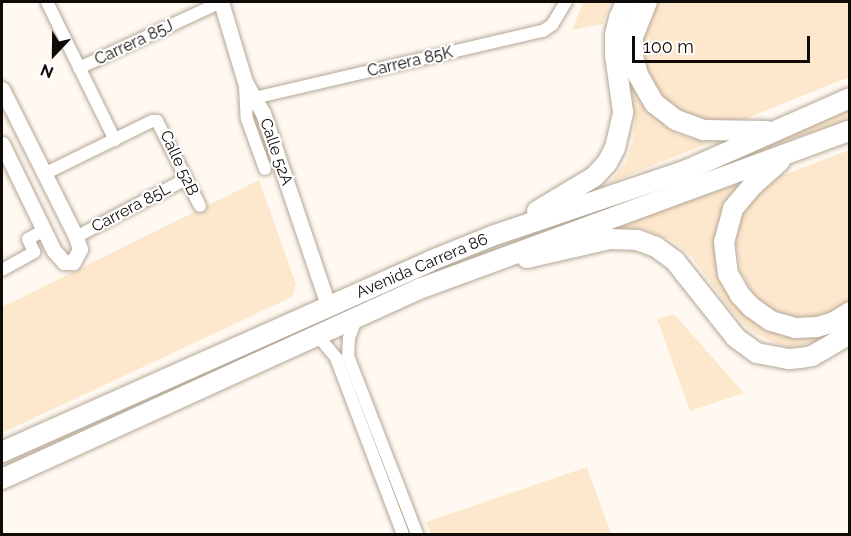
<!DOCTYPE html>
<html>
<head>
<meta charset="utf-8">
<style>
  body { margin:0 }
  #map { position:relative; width:851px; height:536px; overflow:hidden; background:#fff9f2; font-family:Raleway,sans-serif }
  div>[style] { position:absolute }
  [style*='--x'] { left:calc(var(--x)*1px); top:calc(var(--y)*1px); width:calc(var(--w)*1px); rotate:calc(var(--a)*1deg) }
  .green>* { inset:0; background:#fde8cd }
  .roads { filter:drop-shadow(0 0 2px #b4a695) drop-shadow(0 0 2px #b4a695) }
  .minor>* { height:12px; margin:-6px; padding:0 6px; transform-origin:6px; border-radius:6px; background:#fff }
  .tertiary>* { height:15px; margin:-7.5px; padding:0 7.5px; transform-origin:7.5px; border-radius:7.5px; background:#fff }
  .primary>* { height:20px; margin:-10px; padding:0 10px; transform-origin:10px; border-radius:10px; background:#fff }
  span { translate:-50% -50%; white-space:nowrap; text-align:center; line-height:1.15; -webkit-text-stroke:4.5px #fff; paint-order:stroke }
  .street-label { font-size:16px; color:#0f0b06 }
  .frame { position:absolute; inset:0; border:3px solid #0f0b06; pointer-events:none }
  .north { position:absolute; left:24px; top:24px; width:60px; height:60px; -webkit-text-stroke:4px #fff; paint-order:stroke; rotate:202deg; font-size:16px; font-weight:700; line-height:24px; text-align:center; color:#0f0b06 }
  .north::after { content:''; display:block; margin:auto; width:21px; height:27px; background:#0f0b06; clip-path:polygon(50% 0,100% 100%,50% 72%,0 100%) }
  .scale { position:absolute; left:632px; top:36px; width:178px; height:27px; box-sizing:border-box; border:3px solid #0f0b06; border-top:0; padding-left:8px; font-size:18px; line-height:21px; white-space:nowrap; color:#0f0b06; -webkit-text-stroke:4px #fff; paint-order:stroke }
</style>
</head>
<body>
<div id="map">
  <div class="green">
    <i style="clip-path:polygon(583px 2px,610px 2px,603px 24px,572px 30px)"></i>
    <i style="clip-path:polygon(654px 2px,849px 2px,849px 77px,735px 123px,721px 124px,685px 116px,656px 92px,643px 55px,643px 27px)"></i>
    <i style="clip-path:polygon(629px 79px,642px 104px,666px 127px,678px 134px,709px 143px,609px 183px,626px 162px,633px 140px,635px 120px)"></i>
    <i style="clip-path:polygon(849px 109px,849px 119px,715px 166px,820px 120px)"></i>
    <i style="clip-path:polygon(849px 150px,849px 307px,807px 321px,778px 315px,754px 297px,740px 271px,735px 231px,745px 205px,773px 179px)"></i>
    <i style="clip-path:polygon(259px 180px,296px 284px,292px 297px,2px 433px,2px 307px)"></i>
    <i style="clip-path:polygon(743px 182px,722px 215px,746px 311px,845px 328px,826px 340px,793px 347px,780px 345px,762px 337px,747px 328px,731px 311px,691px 256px,671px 240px,642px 229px,608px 228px)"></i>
    <i style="clip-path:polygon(674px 314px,744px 393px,690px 411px,657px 319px)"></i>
    <i style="clip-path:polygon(587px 467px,611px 534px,431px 534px,426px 522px)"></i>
  </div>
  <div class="roads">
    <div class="minor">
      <i style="--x:47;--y:2;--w:154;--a:63.8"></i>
      <i style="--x:79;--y:68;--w:157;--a:-24.9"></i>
      <i style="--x:245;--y:86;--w:33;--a:87"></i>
      <i style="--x:247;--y:119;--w:53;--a:70.2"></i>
      <i style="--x:254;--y:98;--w:297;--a:-13.1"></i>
      <i style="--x:543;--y:31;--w:11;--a:-34"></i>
      <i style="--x:552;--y:25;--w:27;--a:-59"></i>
      <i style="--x:44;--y:174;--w:120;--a:-26.1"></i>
      <i style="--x:152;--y:121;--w:5;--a:0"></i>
      <i style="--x:157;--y:121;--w:95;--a:63.2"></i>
      <i style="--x:76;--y:237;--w:124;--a:-27.8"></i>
      <i style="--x:2;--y:270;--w:37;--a:-29"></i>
      <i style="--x:34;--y:252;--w:14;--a:-115"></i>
      <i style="--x:28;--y:239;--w:18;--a:-29"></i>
      <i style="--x:357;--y:317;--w:22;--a:111"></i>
      <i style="--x:349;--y:338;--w:18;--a:93"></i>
      <i style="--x:348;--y:356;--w:191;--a:68.8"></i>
      <i style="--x:317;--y:335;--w:30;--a:50"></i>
      <i style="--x:336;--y:358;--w:188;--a:69.2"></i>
    </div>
    <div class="tertiary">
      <i style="--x:221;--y:2;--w:84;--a:73.3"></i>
      <i style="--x:245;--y:82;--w:36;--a:60"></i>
      <i style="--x:263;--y:113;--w:203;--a:71.3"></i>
      <i style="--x:2;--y:89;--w:165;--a:63.4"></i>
      <i style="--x:76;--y:237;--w:13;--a:72"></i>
      <i style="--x:80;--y:249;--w:15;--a:118"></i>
      <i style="--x:73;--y:262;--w:9;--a:180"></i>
      <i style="--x:64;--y:262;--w:15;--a:-132"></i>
      <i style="--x:54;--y:251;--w:119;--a:-115.9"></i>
    </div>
    <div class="primary">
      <i style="--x:647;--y:2;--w:38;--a:112"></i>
      <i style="--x:633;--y:37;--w:19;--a:90"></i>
      <i style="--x:633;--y:56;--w:20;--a:75"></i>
      <i style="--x:638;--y:75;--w:32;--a:60"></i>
      <i style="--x:654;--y:103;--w:28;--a:38"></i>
      <i style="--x:676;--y:120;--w:30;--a:20"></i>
      <i style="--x:704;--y:130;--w:63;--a:0.9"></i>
      <i style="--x:780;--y:161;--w:38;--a:138"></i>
      <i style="--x:752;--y:186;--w:30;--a:130"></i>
      <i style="--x:733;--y:209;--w:34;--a:105"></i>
      <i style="--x:724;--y:242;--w:32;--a:83"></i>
      <i style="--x:728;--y:274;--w:24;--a:60"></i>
      <i style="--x:740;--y:295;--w:16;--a:47"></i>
      <i style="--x:751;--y:307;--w:24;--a:35"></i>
      <i style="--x:771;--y:321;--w:26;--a:16"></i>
      <i style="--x:796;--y:328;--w:21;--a:-3"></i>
      <i style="--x:817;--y:327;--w:18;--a:-16"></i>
      <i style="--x:834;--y:322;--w:19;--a:-32"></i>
      <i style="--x:537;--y:211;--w:66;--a:-30.8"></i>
      <i style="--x:594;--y:177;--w:19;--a:-47"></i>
      <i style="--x:607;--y:163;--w:17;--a:-62"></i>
      <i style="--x:615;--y:148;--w:37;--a:-77"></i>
      <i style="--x:623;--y:112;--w:58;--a:-98"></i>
      <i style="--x:615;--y:55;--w:20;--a:-90"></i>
      <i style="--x:615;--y:35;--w:17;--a:-77"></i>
      <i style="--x:619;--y:18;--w:17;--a:-66"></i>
      <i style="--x:527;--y:258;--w:85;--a:-12.9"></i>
      <i style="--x:610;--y:239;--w:27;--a:2"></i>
      <i style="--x:637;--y:240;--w:20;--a:20"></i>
      <i style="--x:656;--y:247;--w:24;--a:36"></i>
      <i style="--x:675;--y:261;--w:98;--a:51.6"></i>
      <i style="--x:736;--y:338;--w:26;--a:36"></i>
      <i style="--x:757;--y:353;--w:33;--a:11"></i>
      <i style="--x:789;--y:359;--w:11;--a:-5"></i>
      <i style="--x:800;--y:358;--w:12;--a:-9"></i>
      <i style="--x:812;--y:356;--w:44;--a:-30.1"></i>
      <i style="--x:2;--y:452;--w:469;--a:-24"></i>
      <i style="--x:430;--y:261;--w:67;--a:-22"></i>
      <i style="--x:492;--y:236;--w:206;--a:-18.7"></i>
      <i style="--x:687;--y:170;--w:178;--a:-23.8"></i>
      <i style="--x:2;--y:479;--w:458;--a:-24.5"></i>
      <i style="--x:419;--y:289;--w:459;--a:-20.2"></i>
    </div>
  </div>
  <div class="street-label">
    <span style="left:134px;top:43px;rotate:-25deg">Carrera 85J</span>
    <span style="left:410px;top:62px;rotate:-13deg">Carrera 85K</span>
    <span style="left:276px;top:152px;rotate:71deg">Calle 52A</span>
    <span style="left:179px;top:163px;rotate:65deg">Calle 52B</span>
    <span style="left:131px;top:208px;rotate:-28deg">Carrera 85L</span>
    <span style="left:422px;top:266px;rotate:-23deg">Avenida Carrera 86</span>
  </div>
  <div class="frame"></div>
  <div class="north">N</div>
  <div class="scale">100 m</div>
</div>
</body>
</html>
